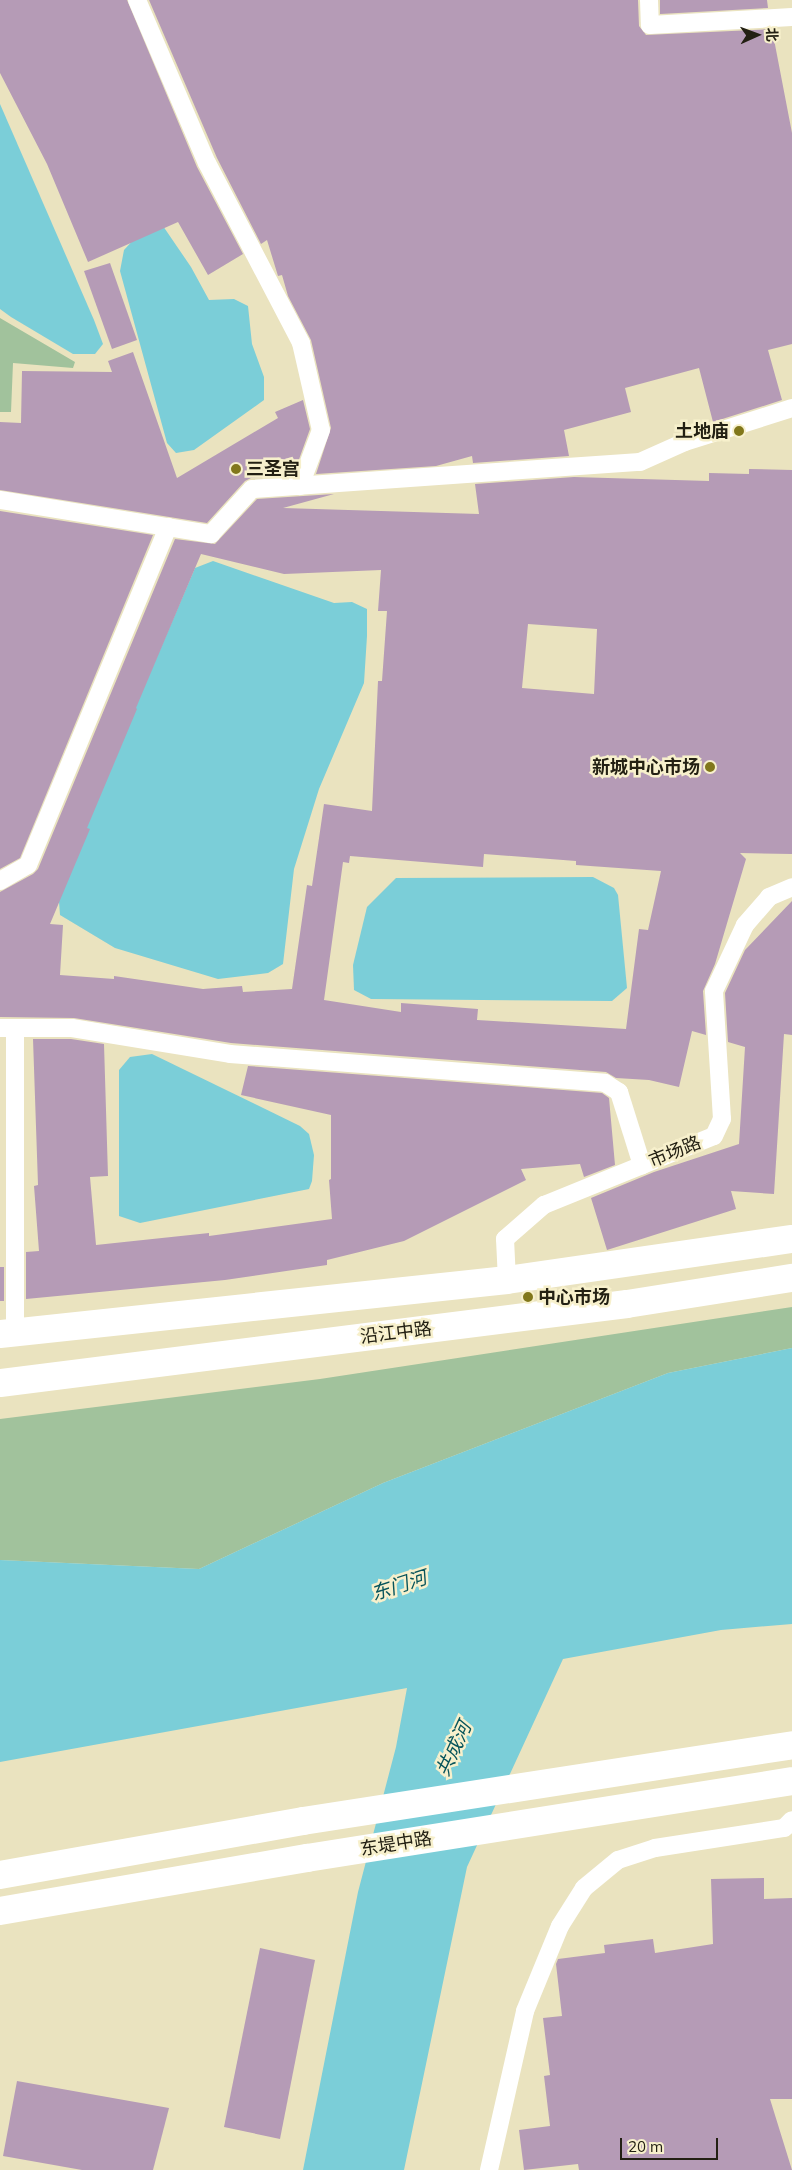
<!DOCTYPE html>
<html>
<head>
<meta charset="utf-8">
<style>
  body { margin:0 }
  #map { position:relative; width:792px; height:2170px; overflow:hidden; background:#eae3bf; font-family:Mulish,"Noto Sans SC",sans-serif }
  div>[style] { position:absolute }
  [style*='--x'] { left:calc(var(--x)*1px); top:calc(var(--y)*1px); width:calc(var(--w)*1px); rotate:calc(var(--a)*1deg) }
  .green>* { inset:0; background:#a1c29c }
  .water>* { inset:0; background:#7bced8 }
  .building>* { inset:0; background:#b59bb6 }
  .lane>* { height:18px; margin:-9px; padding:0 9px; transform-origin:9px; border-radius:9px; background:#fff }
  .secondary>* { height:28px; margin:-14px; padding:0 14px; transform-origin:14px; border-radius:14px; background:#fff }
  .primary>* { height:28px; margin:-14px; padding:0 14px; transform-origin:14px; border-radius:14px; background:#fff }
  .dots>* { width:14px; height:14px; translate:-50% -50%; box-sizing:border-box; border:2px solid #f7f0cc; border-radius:50% }
  span { translate:-50% -50%; white-space:nowrap; text-align:center; line-height:1.15; -webkit-text-stroke:5px #f7f0cc; paint-order:stroke }
  .poi-label { font-size:18px; color:#232013; font-weight:700 }
  .right { translate:-100% -50%; text-align:right }
  .left { translate:0 -50%; text-align:left }
  .street-label { font-size:18px; color:#232013 }
  .water-label { font-size:19px; color:#07545b; font-style:italic }
  .north { position:absolute; left:732px; top:10px; width:50px; height:50px; -webkit-text-stroke:4px #f7f0cc; paint-order:stroke; rotate:88deg; font-size:14px; font-weight:700; line-height:20px; text-align:center; color:#232013 }
  .north::after { content:''; display:block; margin:auto; width:18px; height:22px; background:#232013; clip-path:polygon(50% 0,100% 100%,50% 72%,0 100%) }
  .scale { position:absolute; left:620px; top:2138px; width:98px; height:22px; box-sizing:border-box; border:2px solid #232013; border-top:0; padding-left:6px; font-size:15px; line-height:18px; white-space:nowrap; color:#232013; -webkit-text-stroke:4px #f7f0cc; paint-order:stroke }
</style>
</head>
<body>
<div id="map">
  <div class="green">
    <i style="clip-path:polygon(0 318px,75px 362px,73px 368px,13px 363px,11px 412px,0 412px)"></i>
    <i style="clip-path:polygon(792px 1307px,792px 1348px,668px 1373px,383px 1483px,199px 1569px,0 1560px,0 1419px,320px 1379px)"></i>
  </div>
  <div class="water">
    <i style="clip-path:polygon(0 104px,94px 320px,103px 344px,95px 354px,73px 354px,11px 317px,0 309px)"></i>
    <i style="clip-path:polygon(163px 226px,191px 267px,209px 300px,234px 299px,248px 306px,252px 344px,264px 377px,264px 400px,194px 450px,176px 453px,167px 443px,120px 271px,124px 250px,137px 236px)"></i>
    <i style="clip-path:polygon(213px 561px,334px 603px,352px 602px,367px 609px,367px 636px,364px 683px,319px 789px,294px 869px,283px 964px,268px 973px,218px 979px,115px 948px,60px 915px,58px 888px,195px 568px)"></i>
    <i style="clip-path:polygon(593px 877px,614px 888px,618px 895px,627px 988px,612px 1001px,371px 999px,354px 990px,353px 965px,367px 907px,396px 878px)"></i>
    <i style="clip-path:polygon(152px 1054px,300px 1126px,309px 1134px,314px 1155px,312px 1181px,309px 1189px,140px 1223px,119px 1216px,119px 1070px,130px 1057px)"></i>
    <i style="clip-path:polygon(792px 1348px,792px 1624px,721px 1630px,563px 1659px,467px 1867px,404px 2170px,303px 2170px,358px 1892px,396px 1747px,407px 1688px,0 1762px,0 1560px,199px 1569px,383px 1483px,668px 1373px)"></i>
  </div>
  <div class="building">
    <i style="clip-path:polygon(0 0,127px 0,197px 167px,243px 254px,208px 275px,178px 222px,88px 262px,47px 164px,0 73px)"></i>
    <i style="clip-path:polygon(149px 0,638px 0,639px 26px,646px 35px,772px 29px,792px 133px,792px 344px,768px 350px,782px 400px,713px 422px,699px 368px,625px 388px,631px 412px,564px 430px,569px 456px,473px 463px,472px 456px,436px 466px,316px 474px,331px 428px,311px 340px,288px 296px,282px 275px,278px 276px,267px 240px,261px 244px,217px 158px)"></i>
    <i style="clip-path:polygon(660px 0,767px 0,768px 8px,660px 14px)"></i>
    <i style="clip-path:polygon(110px 263px,137px 340px,112px 349px,84px 271px)"></i>
    <i style="clip-path:polygon(133px 352px,177px 478px,278px 418px,275px 412px,303px 400px,310px 429px,293px 476px,251px 478px,245px 481px,207px 523px,0 490px,0 422px,21px 423px,22px 371px,112px 372px,108px 361px)"></i>
    <i style="clip-path:polygon(evenodd,749px 469px,792px 470px,792px 854px,740px 853px,746px 859px,715px 964px,703px 991px,706px 1035px,692px 1031px,679px 1087px,649px 1080px,616px 1078px,606px 1072px,231px 1043px,74px 1018px,0 1017px,0 892px,33px 874px,38px 869px,175px 539px,215px 544px,257px 499px,334px 494px,283px 508px,479px 514px,475px 484px,574px 477px,709px 481px,709px 473px,749px 474px,749px 469px,201px 554px,284px 574px,381px 570px,378px 611px,387px 611px,382px 681px,378px 681px,372px 811px,324px 804px,312px 886px,307px 885px,292px 989px,243px 992px,242px 986px,203px 989px,114px 976px,114px 979px,60px 975px,63px 925px,50px 924px,90px 829px,87px 828px,137px 709px,136px 708px,201px 554px,749px 469px,528px 624px,597px 629px,594px 694px,522px 688px,528px 624px,749px 469px,484px 854px,576px 861px,576px 865px,661px 871px,648px 930px,639px 929px,626px 1029px,477px 1020px,478px 1009px,401px 1003px,401px 1012px,324px 1000px,343px 862px,349px 863px,350px 856px,483px 867px,484px 854px)"></i>
    <i style="clip-path:polygon(0 511px,153px 535px,20px 858px,0 869px)"></i>
    <i style="clip-path:polygon(792px 901px,792px 1035px,784px 1034px,774px 1194px,731px 1191px,736px 1209px,607px 1250px,591px 1198px,654px 1172px,739px 1144px,745px 1047px,728px 1042px,725px 993px,745px 950px)"></i>
    <i style="clip-path:polygon(33px 1039px,71px 1039px,104px 1044px,108px 1176px,90px 1177px,96px 1245px,209px 1233px,209px 1236px,332px 1219px,329px 1180px,331px 1179px,331px 1115px,241px 1095px,248px 1066px,602px 1093px,609px 1098px,615px 1165px,584px 1177px,580px 1164px,521px 1169px,526px 1180px,404px 1241px,327px 1260px,327px 1265px,225px 1280px,26px 1299px,26px 1252px,39px 1251px,34px 1186px,38px 1185px)"></i>
    <i style="clip-path:polygon(0 1267px,4px 1267px,4px 1301px,0 1301px)"></i>
    <i style="clip-path:polygon(764px 1878px,764px 1899px,792px 1898px,792px 2099px,770px 2099px,792px 2170px,579px 2170px,578px 2164px,524px 2170px,519px 2130px,550px 2126px,544px 2076px,550px 2075px,543px 2018px,562px 2016px,556px 1964px,558px 1959px,605px 1953px,604px 1945px,653px 1939px,655px 1953px,713px 1944px,711px 1879px)"></i>
    <i style="clip-path:polygon(260px 1948px,315px 1960px,280px 2139px,224px 2127px)"></i>
    <i style="clip-path:polygon(17px 2081px,169px 2108px,153px 2170px,82px 2170px,3px 2156px)"></i>
  </div>
  <div class="lane">
    <i style="--x:137;--y:0;--w:177;--a:66.8"></i>
    <i style="--x:207;--y:163;--w:203;--a:62.4"></i>
    <i style="--x:301;--y:343;--w:89;--a:77.1"></i>
    <i style="--x:321;--y:430;--w:60;--a:110.6"></i>
    <i style="--x:649;--y:0;--w:25;--a:88"></i>
    <i style="--x:650;--y:25;--w:142;--a:-3.2"></i>
    <i style="--x:0;--y:500;--w:214;--a:9.2"></i>
    <i style="--x:211;--y:534;--w:61;--a:-47.7"></i>
    <i style="--x:252;--y:489;--w:389;--a:-4"></i>
    <i style="--x:640;--y:462;--w:49;--a:-24"></i>
    <i style="--x:685;--y:442;--w:112;--a:-17.6"></i>
    <i style="--x:0;--y:881;--w:32;--a:-30"></i>
    <i style="--x:28;--y:865;--w:366;--a:-67.5"></i>
    <i style="--x:0;--y:1028;--w:72;--a:0"></i>
    <i style="--x:72;--y:1028;--w:160;--a:9.3"></i>
    <i style="--x:230;--y:1054;--w:376;--a:4.4"></i>
    <i style="--x:605;--y:1083;--w:17;--a:33"></i>
    <i style="--x:619;--y:1092;--w:77;--a:72.5"></i>
    <i style="--x:507;--y:1280;--w:41;--a:-92.8"></i>
    <i style="--x:505;--y:1239;--w:52;--a:-41.1"></i>
    <i style="--x:544;--y:1205;--w:183;--a:-22.1"></i>
    <i style="--x:714;--y:1136;--w:19;--a:-65"></i>
    <i style="--x:722;--y:1119;--w:128;--a:-93.6"></i>
    <i style="--x:714;--y:991;--w:73;--a:-64.8"></i>
    <i style="--x:745;--y:925;--w:37;--a:-49"></i>
    <i style="--x:769;--y:897;--w:25;--a:-23"></i>
    <i style="--x:15;--y:1332;--w:304;--a:-90"></i>
    <i style="--x:489;--y:2170;--w:163;--a:-77.2"></i>
    <i style="--x:525;--y:2011;--w:92;--a:-67.6"></i>
    <i style="--x:560;--y:1926;--w:45;--a:-57.7"></i>
    <i style="--x:584;--y:1888;--w:44;--a:-39.5"></i>
    <i style="--x:618;--y:1860;--w:39;--a:-18"></i>
    <i style="--x:655;--y:1848;--w:131;--a:-8.8"></i>
    <i style="--x:784;--y:1828;--w:11;--a:-45"></i>
  </div>
  <div class="secondary">
    <i style="--x:0;--y:1875;--w:308;--a:-10.1"></i>
    <i style="--x:303;--y:1821;--w:495;--a:-8.8"></i>
    <i style="--x:0;--y:1911;--w:312;--a:-9.8"></i>
    <i style="--x:307;--y:1858;--w:491;--a:-9"></i>
  </div>
  <div class="primary">
    <i style="--x:0;--y:1334;--w:510;--a:-6.08"></i>
    <i style="--x:507;--y:1280;--w:288;--a:-8.2"></i>
    <i style="--x:0;--y:1383;--w:632;--a:-7.18"></i>
    <i style="--x:627;--y:1304;--w:167;--a:-9"></i>
  </div>
  <div class="dots">
    <i style="left:739px;top:431px;background:#81771b"></i>
    <i style="left:236px;top:469px;background:#81771b"></i>
    <i style="left:710px;top:767px;background:#81771b"></i>
    <i style="left:528px;top:1297px;background:#81771b"></i>
  </div>
  <div class="poi-label">
    <span class="right" style="left:729px;top:431px">土地庙</span>
    <span class="left" style="left:246px;top:469px">三圣宫</span>
    <span class="right" style="left:700px;top:767px">新城中心市场</span>
    <span class="left" style="left:538px;top:1297px">中心市场</span>
  </div>
  <div class="street-label">
    <span style="left:675px;top:1152px;rotate:-22deg">市场路</span>
    <span style="left:396px;top:1333px;rotate:-7deg">沿江中路</span>
    <span style="left:396px;top:1844px;rotate:-9deg">东堤中路</span>
  </div>
  <div class="water-label">
    <span style="left:399px;top:1586px;rotate:-18deg">东门河</span>
    <span style="left:454px;top:1749px;rotate:-65deg">共成河</span>
  </div>
  <div class="north">北</div>
  <div class="scale">20 m</div>
</div>
</body>
</html>
